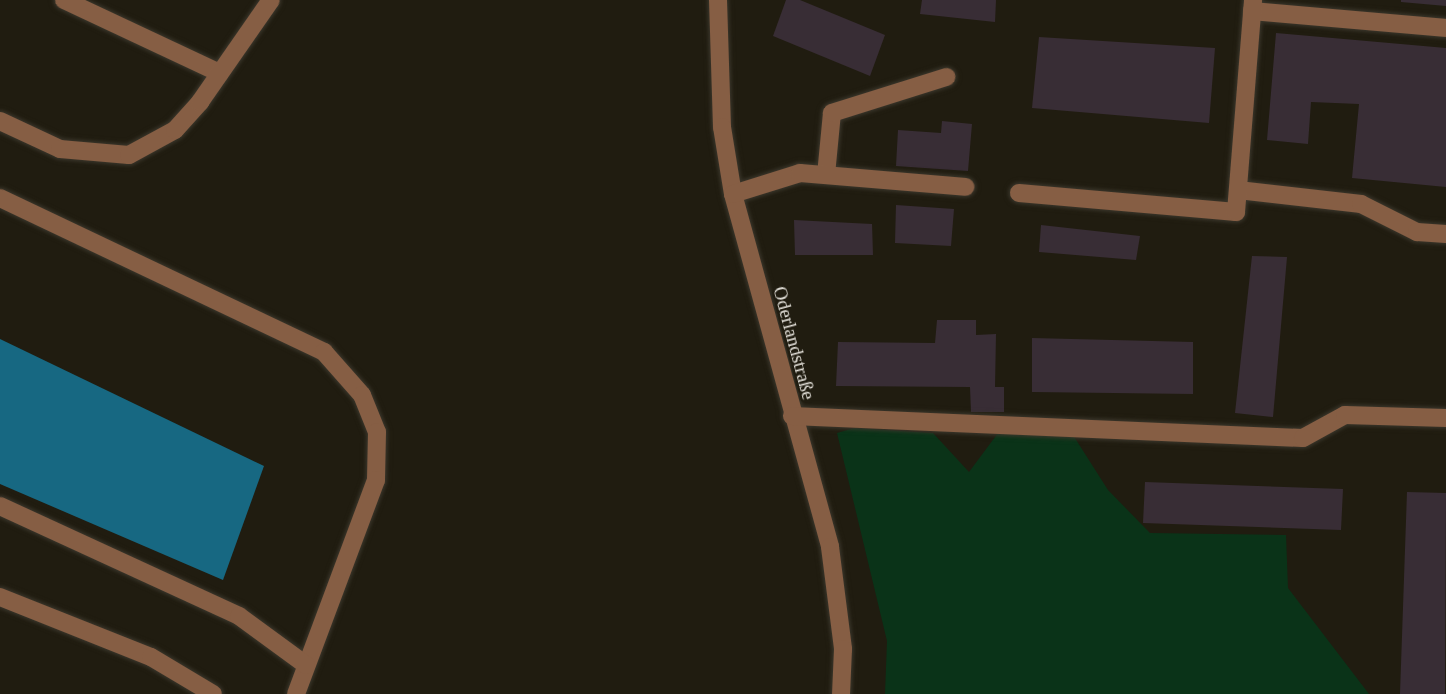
<!DOCTYPE html>
<html>
<head>
<meta charset="utf-8">
<style>
  body { margin:0 }
  #map { position:relative; width:1446px; height:694px; overflow:hidden; background:#201c10; font-family:"Times New Roman",serif }
  div>[style] { position:absolute }
  [style*='--x'] { left:calc(var(--x)*1px); top:calc(var(--y)*1px); width:calc(var(--w)*1px); rotate:calc(var(--a)*1deg) }
  .green>* { inset:0; background:#0a3318 }
  .water>* { inset:0; background:#176882 }
  .building>* { inset:0; background:#382d35 }
  .roads { filter:drop-shadow(0 0 2px #3b372c) drop-shadow(0 0 2px #3b372c) }
  .minor>* { height:18px; margin:-9px; padding:0 9px; transform-origin:9px; border-radius:9px; background:#865e44 }
  span { translate:-50% -50%; white-space:nowrap; text-align:center; line-height:1.15; -webkit-text-stroke:5px #201c10; paint-order:stroke }
  .street-label { font-size:19px; color:#e3e0d9 }
</style>
</head>
<body>
<div id="map">
  <div class="green">
    <i style="clip-path:polygon(1066px 424px,1108px 490px,1150px 533px,1286px 535px,1288px 588px,1369px 694px,885px 694px,887px 641px,837px 433px,854px 428px,933px 433px,969px 472px,1004px 425px)"></i>
  </div>
  <div class="water">
    <i style="clip-path:polygon(0 339px,264px 466px,223px 580px,0 484px)"></i>
  </div>
  <div class="building">
    <i style="clip-path:polygon(786px 0,800px 0,885px 35px,870px 76px,773px 36px)"></i>
    <i style="clip-path:polygon(922px 0,996px 0,995px 22px,920px 14px)"></i>
    <i style="clip-path:polygon(1401px 0,1446px 0,1446px 6px,1401px 2px)"></i>
    <i style="clip-path:polygon(1276px 33px,1446px 48px,1446px 187px,1352px 178px,1359px 104px,1311px 102px,1308px 144px,1267px 140px)"></i>
    <i style="clip-path:polygon(1039px 37px,1215px 48px,1209px 123px,1032px 108px)"></i>
    <i style="clip-path:polygon(942px 121px,972px 124px,968px 171px,896px 166px,898px 130px,941px 133px)"></i>
    <i style="clip-path:polygon(896px 205px,954px 209px,951px 246px,895px 243px)"></i>
    <i style="clip-path:polygon(794px 220px,872px 224px,873px 255px,795px 255px)"></i>
    <i style="clip-path:polygon(1041px 225px,1140px 236px,1136px 260px,1039px 252px)"></i>
    <i style="clip-path:polygon(1252px 256px,1287px 257px,1273px 417px,1235px 413px)"></i>
    <i style="clip-path:polygon(937px 320px,976px 320px,976px 335px,996px 334px,995px 387px,1004px 387px,1004px 412px,971px 412px,970px 387px,836px 386px,838px 342px,935px 343px)"></i>
    <i style="clip-path:polygon(1032px 338px,1193px 342px,1193px 394px,1032px 392px)"></i>
    <i style="clip-path:polygon(1145px 482px,1343px 489px,1341px 530px,1143px 523px)"></i>
    <i style="clip-path:polygon(1407px 492px,1446px 493px,1445px 694px,1400px 694px)"></i>
  </div>
  <div class="roads">
    <div class="minor">
      <i style="--x:64;--y:0;--w:172;--a:25.1"></i>
      <i style="--x:718;--y:0;--w:127;--a:88.2"></i>
      <i style="--x:722;--y:127;--w:68;--a:80.7"></i>
      <i style="--x:733;--y:194;--w:366;--a:74.6"></i>
      <i style="--x:830;--y:547;--w:103;--a:82.7"></i>
      <i style="--x:843;--y:649;--w:45;--a:92.5"></i>
      <i style="--x:1252;--y:11;--w:195;--a:5"></i>
      <i style="--x:0;--y:121;--w:66;--a:25"></i>
      <i style="--x:60;--y:149;--w:69;--a:5"></i>
      <i style="--x:129;--y:155;--w:52;--a:-28.5"></i>
      <i style="--x:175;--y:130;--w:38;--a:-48"></i>
      <i style="--x:200;--y:102;--w:124;--a:-55.2"></i>
      <i style="--x:826;--y:175;--w:62;--a:-84.5"></i>
      <i style="--x:832;--y:113;--w:120;--a:-17.5"></i>
      <i style="--x:1238;--y:190;--w:124;--a:6.5"></i>
      <i style="--x:1361;--y:204;--w:63;--a:26.6"></i>
      <i style="--x:1417;--y:232;--w:29;--a:4"></i>
      <i style="--x:1019;--y:193;--w:218;--a:5"></i>
      <i style="--x:1236;--y:212;--w:213;--a:-85.4"></i>
      <i style="--x:733;--y:194;--w:70;--a:-17.4"></i>
      <i style="--x:800;--y:173;--w:166;--a:4.8"></i>
      <i style="--x:0;--y:198;--w:359;--a:25.4"></i>
      <i style="--x:324;--y:352;--w:57;--a:48.5"></i>
      <i style="--x:362;--y:395;--w:40;--a:68"></i>
      <i style="--x:377;--y:432;--w:48;--a:91.2"></i>
      <i style="--x:376;--y:480;--w:228;--a:110.5"></i>
      <i style="--x:792;--y:416;--w:511;--a:2.47"></i>
      <i style="--x:1303;--y:438;--w:48;--a:-28.7"></i>
      <i style="--x:1345;--y:415;--w:101;--a:1.7"></i>
      <i style="--x:0;--y:506;--w:263;--a:24.7"></i>
      <i style="--x:239;--y:616;--w:83;--a:36.2"></i>
      <i style="--x:0;--y:597;--w:162;--a:21.7"></i>
      <i style="--x:151;--y:657;--w:72;--a:30.8"></i>
    </div>
  </div>
  <div class="street-label">
    <span style="left:794px;top:343px;rotate:75deg">Oderlandstraße</span>
  </div>
</div>
</body>
</html>
